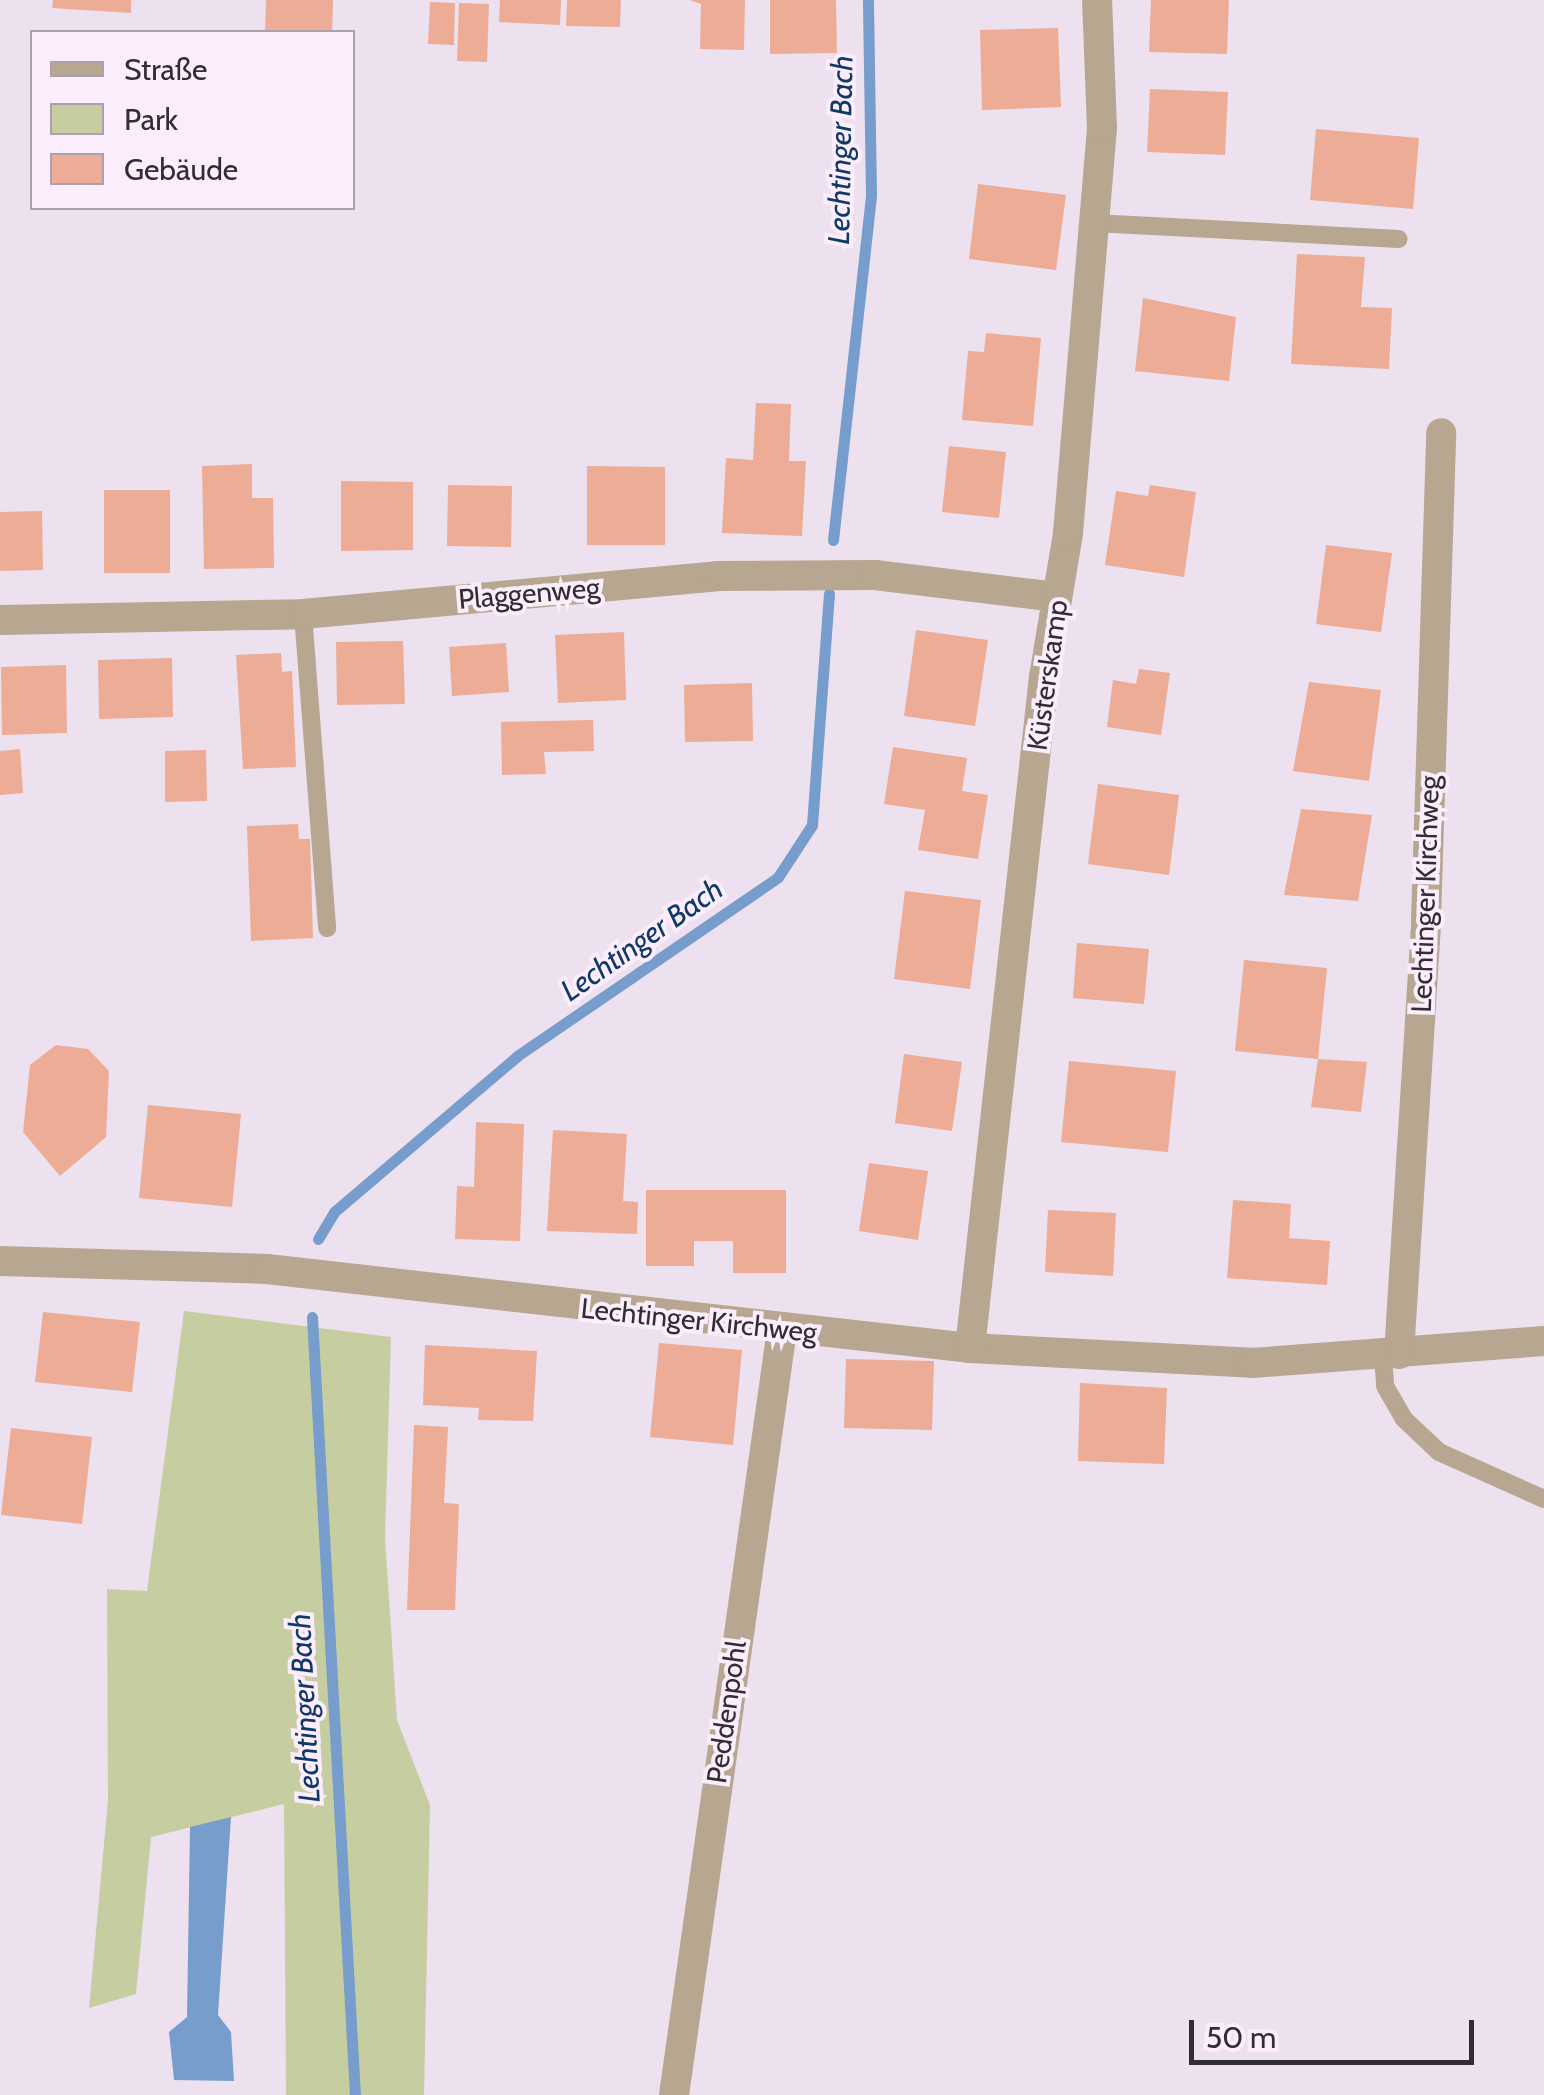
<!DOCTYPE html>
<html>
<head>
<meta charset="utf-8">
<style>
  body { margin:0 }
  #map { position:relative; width:1544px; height:2095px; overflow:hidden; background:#ede0ef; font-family:Cabin,sans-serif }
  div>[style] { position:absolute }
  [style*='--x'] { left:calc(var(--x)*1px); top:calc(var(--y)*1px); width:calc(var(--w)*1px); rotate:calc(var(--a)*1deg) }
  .green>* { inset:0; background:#c6cea1 }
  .water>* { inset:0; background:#769dcc }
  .stream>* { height:11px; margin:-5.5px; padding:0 5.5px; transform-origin:5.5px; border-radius:5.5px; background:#769dcc }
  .building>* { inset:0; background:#ecac96 }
  .service>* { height:18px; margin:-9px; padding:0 9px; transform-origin:9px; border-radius:9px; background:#b7a790 }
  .minor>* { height:30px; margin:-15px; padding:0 15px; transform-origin:15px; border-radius:15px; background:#b7a790 }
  span { translate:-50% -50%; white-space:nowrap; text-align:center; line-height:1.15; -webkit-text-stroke:8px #fbedfc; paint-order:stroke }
  .street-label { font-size:28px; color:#322d33 }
  .water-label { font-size:30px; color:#103a66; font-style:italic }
  .legend { position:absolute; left:30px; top:30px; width:325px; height:180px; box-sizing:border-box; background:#fbedfc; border:2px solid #aba0ac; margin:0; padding:12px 18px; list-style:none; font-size:30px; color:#322d33 }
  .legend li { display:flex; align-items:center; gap:20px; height:50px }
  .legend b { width:50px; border:2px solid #aba0ac }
  .scale { position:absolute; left:1189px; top:2020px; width:285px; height:45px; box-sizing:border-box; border:5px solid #322d33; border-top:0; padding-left:12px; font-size:30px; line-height:35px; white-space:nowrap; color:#322d33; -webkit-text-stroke:8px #fbedfc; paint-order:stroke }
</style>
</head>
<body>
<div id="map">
  <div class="green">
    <i style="clip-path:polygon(184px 1311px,391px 1337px,385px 1538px,397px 1720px,430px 1805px,424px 2095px,286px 2095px,284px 1804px,151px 1837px,136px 1994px,89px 2008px,108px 1800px,107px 1589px,147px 1591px)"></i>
  </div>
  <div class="water">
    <i style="clip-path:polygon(231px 1817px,218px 2015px,231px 2032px,234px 2081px,174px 2080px,169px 2032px,187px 2017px,190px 1827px)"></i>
  </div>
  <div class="stream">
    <i style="--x:833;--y:540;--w:347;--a:-83.7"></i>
    <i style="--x:871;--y:195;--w:195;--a:-90.9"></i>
    <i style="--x:318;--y:1239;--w:31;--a:-59"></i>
    <i style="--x:334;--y:1212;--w:240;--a:-40.4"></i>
    <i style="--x:517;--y:1056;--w:316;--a:-34.4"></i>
    <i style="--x:778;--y:877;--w:62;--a:-56.8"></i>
    <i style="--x:812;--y:825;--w:232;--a:-85.8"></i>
    <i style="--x:312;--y:1317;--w:779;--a:86.84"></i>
  </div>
  <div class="building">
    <i style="clip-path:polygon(53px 0,131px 0,131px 13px,52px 8px)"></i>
    <i style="clip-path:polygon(266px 0,333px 0,332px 32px,265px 32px)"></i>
    <i style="clip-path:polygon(500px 0,561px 0,560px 25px,499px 22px)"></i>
    <i style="clip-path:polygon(567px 0,621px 0,620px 27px,566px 26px)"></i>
    <i style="clip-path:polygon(690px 0,745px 0,744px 50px,700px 49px,701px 4px)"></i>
    <i style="clip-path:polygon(770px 0,836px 0,837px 53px,770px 54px)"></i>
    <i style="clip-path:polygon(1151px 0,1229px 0,1227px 54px,1149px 52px)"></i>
    <i style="clip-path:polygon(430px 2px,455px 3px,454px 45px,428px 44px)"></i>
    <i style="clip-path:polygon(459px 3px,489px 4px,487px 62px,457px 61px)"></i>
    <i style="clip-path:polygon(1058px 28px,1061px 107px,982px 110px,980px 30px)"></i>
    <i style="clip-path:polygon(1150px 89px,1228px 92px,1225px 155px,1147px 152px)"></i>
    <i style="clip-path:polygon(1316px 129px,1419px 138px,1413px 209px,1310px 200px)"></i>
    <i style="clip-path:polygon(978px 184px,1066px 195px,1056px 270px,969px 259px)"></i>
    <i style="clip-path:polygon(1297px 254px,1365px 257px,1361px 307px,1392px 308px,1389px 369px,1291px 364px)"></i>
    <i style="clip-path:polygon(1143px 298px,1236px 317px,1229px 381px,1135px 371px)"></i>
    <i style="clip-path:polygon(986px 333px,1041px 338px,1033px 426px,962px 420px,968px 351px,984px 352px)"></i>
    <i style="clip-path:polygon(756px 403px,791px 404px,789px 461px,806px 461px,802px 536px,722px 533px,726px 458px,753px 460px)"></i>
    <i style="clip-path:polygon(949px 446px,1006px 452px,999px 518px,942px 512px)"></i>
    <i style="clip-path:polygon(252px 464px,252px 498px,273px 498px,274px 568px,204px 569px,202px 466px)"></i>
    <i style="clip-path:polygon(587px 466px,665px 467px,665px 545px,587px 545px)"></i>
    <i style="clip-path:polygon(341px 481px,413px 482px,413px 550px,341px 551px)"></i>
    <i style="clip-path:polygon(448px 485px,512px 486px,511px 547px,447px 546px)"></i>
    <i style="clip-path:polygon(1150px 485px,1196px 492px,1184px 577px,1105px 565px,1116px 491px,1148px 496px)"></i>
    <i style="clip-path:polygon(104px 490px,170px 490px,170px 573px,104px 573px)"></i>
    <i style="clip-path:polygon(42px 511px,43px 570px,0 571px,0 512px)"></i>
    <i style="clip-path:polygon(1326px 545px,1392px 553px,1381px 632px,1316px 624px)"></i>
    <i style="clip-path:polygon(916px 630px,988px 640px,975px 726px,904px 716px)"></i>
    <i style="clip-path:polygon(624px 632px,626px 700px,558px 703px,555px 635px)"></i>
    <i style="clip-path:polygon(403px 641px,405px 704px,337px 705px,336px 642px)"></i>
    <i style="clip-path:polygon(506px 643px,509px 692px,452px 696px,449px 647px)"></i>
    <i style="clip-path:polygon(281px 653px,282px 672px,292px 671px,296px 767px,243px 769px,236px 655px)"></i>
    <i style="clip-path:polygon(172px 658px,173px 717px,99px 719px,98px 660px)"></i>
    <i style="clip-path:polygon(66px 665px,67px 733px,2px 735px,1px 667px)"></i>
    <i style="clip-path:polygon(1139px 669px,1170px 673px,1161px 735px,1107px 727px,1113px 680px,1136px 684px)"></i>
    <i style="clip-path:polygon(1309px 682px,1381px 690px,1369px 781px,1293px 771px)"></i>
    <i style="clip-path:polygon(752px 683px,753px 741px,685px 742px,684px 685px)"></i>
    <i style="clip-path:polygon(593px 720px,594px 751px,544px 752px,546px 774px,502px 775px,501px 722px)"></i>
    <i style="clip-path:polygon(893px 747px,967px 758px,962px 791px,988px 795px,978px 859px,918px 850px,925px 810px,884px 804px)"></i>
    <i style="clip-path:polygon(20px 749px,23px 793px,0 795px,0 751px)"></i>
    <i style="clip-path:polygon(206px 750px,207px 801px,165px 802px,165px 751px)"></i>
    <i style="clip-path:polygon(1098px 784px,1179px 795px,1169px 875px,1088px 864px)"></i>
    <i style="clip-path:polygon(1301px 809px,1372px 815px,1358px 901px,1284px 895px)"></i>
    <i style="clip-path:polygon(298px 824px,299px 839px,310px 839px,313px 938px,251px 941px,247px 826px)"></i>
    <i style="clip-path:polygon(905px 891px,981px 900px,970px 989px,894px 979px)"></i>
    <i style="clip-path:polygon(1077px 943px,1149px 949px,1144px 1004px,1073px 998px)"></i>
    <i style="clip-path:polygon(1244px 960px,1327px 968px,1318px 1059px,1235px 1051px)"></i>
    <i style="clip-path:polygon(56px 1045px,88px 1049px,109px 1071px,106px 1137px,60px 1176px,23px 1132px,30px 1065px)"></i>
    <i style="clip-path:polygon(904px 1054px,962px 1062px,952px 1131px,895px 1123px)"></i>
    <i style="clip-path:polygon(1318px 1059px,1367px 1062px,1361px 1112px,1311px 1107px)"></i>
    <i style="clip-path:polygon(1069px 1061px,1176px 1071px,1168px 1152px,1061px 1142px)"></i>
    <i style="clip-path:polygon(148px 1105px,241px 1114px,232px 1207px,139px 1198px)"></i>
    <i style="clip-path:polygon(476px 1122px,524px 1124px,520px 1241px,455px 1239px,457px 1186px,474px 1187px)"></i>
    <i style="clip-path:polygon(553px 1130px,627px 1134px,623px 1201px,638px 1202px,637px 1234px,547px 1231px)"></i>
    <i style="clip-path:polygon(869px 1163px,928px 1171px,918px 1240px,859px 1231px)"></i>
    <i style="clip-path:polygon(646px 1190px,786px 1190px,786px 1273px,733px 1273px,733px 1241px,694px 1241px,694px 1266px,646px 1266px)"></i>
    <i style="clip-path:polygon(1233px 1200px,1291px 1204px,1289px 1238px,1330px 1241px,1327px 1285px,1227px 1278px)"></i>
    <i style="clip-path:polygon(1048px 1210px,1116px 1213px,1113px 1276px,1045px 1272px)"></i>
    <i style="clip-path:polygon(43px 1312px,140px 1322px,132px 1392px,35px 1382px)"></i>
    <i style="clip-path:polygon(659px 1343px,742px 1350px,733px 1445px,650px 1437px)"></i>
    <i style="clip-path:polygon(425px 1345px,537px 1351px,533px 1421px,478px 1420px,479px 1408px,423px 1405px)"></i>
    <i style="clip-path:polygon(846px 1359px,934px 1361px,932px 1430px,844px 1428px)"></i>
    <i style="clip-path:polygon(1080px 1383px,1167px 1388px,1164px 1464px,1078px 1461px)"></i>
    <i style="clip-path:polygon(414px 1425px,448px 1427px,444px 1503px,459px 1504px,455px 1610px,407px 1610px)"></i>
    <i style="clip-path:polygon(11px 1428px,92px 1437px,82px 1524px,1px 1515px)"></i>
  </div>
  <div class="service">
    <i style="--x:1094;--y:223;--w:305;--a:3"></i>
    <i style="--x:303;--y:614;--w:315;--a:85.6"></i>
    <i style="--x:1383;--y:1355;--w:31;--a:86"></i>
    <i style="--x:1385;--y:1386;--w:38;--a:60"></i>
    <i style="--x:1404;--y:1419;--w:48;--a:43.3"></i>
    <i style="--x:1439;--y:1452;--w:115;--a:24.1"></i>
  </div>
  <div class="minor">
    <i style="--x:0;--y:620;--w:303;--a:-1.1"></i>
    <i style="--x:303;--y:614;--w:416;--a:-5.2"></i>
    <i style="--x:717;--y:576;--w:158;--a:-0.4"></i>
    <i style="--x:875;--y:575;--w:183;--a:6.9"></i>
    <i style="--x:0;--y:1261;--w:267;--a:1.7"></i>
    <i style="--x:267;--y:1269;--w:707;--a:6.41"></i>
    <i style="--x:970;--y:1348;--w:282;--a:3"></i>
    <i style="--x:1252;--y:1363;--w:293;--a:-4.3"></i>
    <i style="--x:970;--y:1348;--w:675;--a:-83.71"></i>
    <i style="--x:1044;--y:677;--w:146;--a:-80.5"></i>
    <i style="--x:1068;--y:533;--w:406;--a:-85.2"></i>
    <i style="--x:1102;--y:128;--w:128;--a:-92.2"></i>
    <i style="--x:1399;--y:1354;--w:436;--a:-86.4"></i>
    <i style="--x:1426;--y:919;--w:486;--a:-88.2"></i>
    <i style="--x:674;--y:2095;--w:774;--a:-81.97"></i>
  </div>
  <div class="street-label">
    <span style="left:529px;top:593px;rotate:-5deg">Plaggenweg</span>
    <span style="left:1047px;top:675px;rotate:-82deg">Küsterskamp</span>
    <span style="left:1425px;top:894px;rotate:-88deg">Lechtinger Kirchweg</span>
    <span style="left:699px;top:1320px;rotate:6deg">Lechtinger Kirchweg</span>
    <span style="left:726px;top:1712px;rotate:-82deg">Peddenpohl</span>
  </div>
  <div class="water-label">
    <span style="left:841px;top:150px;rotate:-89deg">Lechtinger Bach</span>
    <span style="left:642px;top:940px;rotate:-35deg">Lechtinger Bach</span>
    <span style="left:305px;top:1708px;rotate:-93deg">Lechtinger Bach</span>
  </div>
  <ul class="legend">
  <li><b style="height:12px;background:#b7a790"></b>Straße</li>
  <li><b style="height:28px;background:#c6cea1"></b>Park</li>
  <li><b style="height:28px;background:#ecac96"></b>Gebäude</li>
  </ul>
  <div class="scale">50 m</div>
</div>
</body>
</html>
